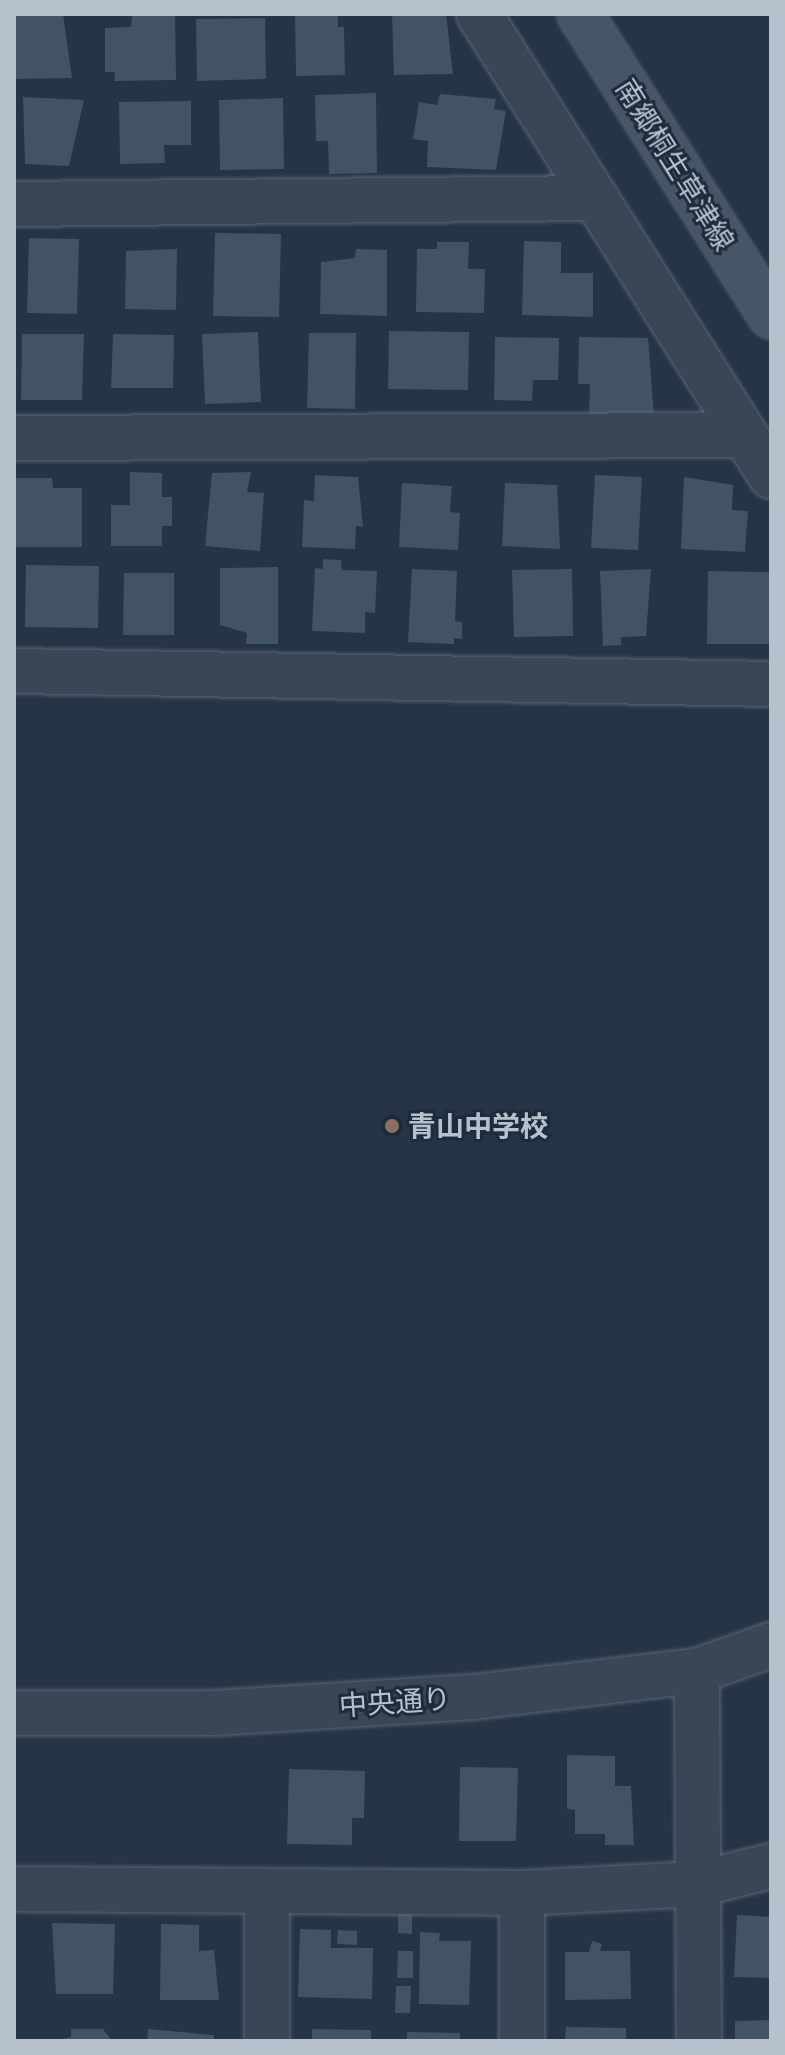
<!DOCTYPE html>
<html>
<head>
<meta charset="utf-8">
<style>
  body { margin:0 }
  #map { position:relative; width:785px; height:2055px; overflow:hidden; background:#253446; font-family:"Archivo Narrow","Noto Sans JP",sans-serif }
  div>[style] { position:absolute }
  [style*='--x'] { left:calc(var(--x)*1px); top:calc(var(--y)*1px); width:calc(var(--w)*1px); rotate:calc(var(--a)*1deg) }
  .building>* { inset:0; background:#415365 }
  .roads { filter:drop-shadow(0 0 2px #586472) drop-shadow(0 0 2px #586472) }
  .minor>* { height:44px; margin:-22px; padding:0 22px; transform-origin:22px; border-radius:22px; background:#3a4655 }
  .tertiary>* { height:44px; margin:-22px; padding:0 22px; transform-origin:22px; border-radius:22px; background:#3a4655 }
  .secondary>* { height:44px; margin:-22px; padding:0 22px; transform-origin:22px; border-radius:22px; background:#475568 }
  .dots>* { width:22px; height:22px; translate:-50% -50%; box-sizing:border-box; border:4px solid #1e2b3a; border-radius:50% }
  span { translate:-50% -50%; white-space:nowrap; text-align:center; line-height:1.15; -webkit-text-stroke:6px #1e2b3a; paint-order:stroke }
  .street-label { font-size:28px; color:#b7c1ce }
  .poi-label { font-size:28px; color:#b7c1ce; font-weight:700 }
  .left { translate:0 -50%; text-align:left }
  .frame { position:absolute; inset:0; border:16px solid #b7c1ce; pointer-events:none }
</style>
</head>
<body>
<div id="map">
  <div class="building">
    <i style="clip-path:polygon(14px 14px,63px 14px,72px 78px,14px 79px)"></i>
    <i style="clip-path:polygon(175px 14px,176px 80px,114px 81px,115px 72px,105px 72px,105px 28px,131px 27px,132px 15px)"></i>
    <i style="clip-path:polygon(295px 14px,338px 14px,338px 27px,344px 27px,345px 75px,296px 76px)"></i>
    <i style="clip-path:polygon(446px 14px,453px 74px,394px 75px,392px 15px)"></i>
    <i style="clip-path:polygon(265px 18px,266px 79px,197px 81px,196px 19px)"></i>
    <i style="clip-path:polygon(376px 93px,377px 173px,329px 174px,328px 141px,316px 141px,315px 95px)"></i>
    <i style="clip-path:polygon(440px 94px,496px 99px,494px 109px,506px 111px,496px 170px,427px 167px,428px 141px,413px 139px,419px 102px,437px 105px)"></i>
    <i style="clip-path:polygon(23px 97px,84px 100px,69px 166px,25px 164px)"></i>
    <i style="clip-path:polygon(283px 98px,284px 169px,220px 170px,219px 100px)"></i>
    <i style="clip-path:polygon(191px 101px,191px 145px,164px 145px,165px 163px,120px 164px,119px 102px)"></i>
    <i style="clip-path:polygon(215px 233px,281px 234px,279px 317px,213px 316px)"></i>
    <i style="clip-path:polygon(29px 238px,79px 239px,77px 314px,27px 313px)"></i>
    <i style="clip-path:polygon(524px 241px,561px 242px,561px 273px,593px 273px,593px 317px,522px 315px)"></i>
    <i style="clip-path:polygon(437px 242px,469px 242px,468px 269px,485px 269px,484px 313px,416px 312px,417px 249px,437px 249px)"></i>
    <i style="clip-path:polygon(177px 249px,176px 310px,125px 309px,126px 251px)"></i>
    <i style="clip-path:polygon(356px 249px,387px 250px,387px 316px,320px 314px,321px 262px,355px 258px)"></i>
    <i style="clip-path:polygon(389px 331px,469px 332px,468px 390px,388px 389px)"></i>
    <i style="clip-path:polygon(258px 332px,261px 402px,205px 404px,202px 334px)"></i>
    <i style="clip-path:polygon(309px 333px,356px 333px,355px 409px,307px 408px)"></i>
    <i style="clip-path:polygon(22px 334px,84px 334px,82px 400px,21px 400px)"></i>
    <i style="clip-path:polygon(113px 334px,174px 335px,173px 388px,111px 388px)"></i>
    <i style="clip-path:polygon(495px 337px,559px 338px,558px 380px,533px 380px,532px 401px,494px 400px)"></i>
    <i style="clip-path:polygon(579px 337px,648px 338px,654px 416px,589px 415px,590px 384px,578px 384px)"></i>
    <i style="clip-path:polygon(130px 472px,162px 473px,162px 497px,172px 497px,172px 526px,162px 526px,162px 546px,111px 546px,111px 505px,130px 505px)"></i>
    <i style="clip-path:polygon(251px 472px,247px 492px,264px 493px,260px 551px,205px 546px,212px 473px)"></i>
    <i style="clip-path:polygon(315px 475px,358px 477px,363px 527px,356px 526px,355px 549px,302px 547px,304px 500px,314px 501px)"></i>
    <i style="clip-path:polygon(595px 475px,642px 477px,638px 550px,591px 548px)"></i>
    <i style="clip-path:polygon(684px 477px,733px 485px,732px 510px,748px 511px,745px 552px,681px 549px)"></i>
    <i style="clip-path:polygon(14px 478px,52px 478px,53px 488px,82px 488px,82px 547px,14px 547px)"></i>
    <i style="clip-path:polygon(402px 483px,452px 486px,450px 512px,460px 513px,458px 550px,399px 547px)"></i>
    <i style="clip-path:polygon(505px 483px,557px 485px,560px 549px,502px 546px)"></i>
    <i style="clip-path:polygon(323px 559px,341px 560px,342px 570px,377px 571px,375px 613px,365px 612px,365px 633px,312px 631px,315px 568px,323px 569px)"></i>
    <i style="clip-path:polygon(26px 565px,99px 566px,98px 628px,25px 627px)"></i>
    <i style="clip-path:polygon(278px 567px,278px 644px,246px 644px,247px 633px,220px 625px,220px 568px)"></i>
    <i style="clip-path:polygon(412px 569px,457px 571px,455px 621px,462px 622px,462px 639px,454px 638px,454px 644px,408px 642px)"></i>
    <i style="clip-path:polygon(572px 569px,573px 636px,514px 637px,512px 570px)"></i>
    <i style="clip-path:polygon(651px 569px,646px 636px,621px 637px,621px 645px,603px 646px,600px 571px)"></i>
    <i style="clip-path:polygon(708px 571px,771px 572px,771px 644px,707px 644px)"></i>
    <i style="clip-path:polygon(124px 573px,174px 573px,174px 635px,123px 635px)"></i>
    <i style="clip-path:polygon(567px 1755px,615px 1756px,615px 1786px,631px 1786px,634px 1845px,605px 1845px,605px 1834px,575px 1834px,575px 1810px,567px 1809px)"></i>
    <i style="clip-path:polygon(460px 1767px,518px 1768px,516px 1841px,459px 1841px)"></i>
    <i style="clip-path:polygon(289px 1769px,365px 1771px,364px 1818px,352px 1818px,352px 1845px,287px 1844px)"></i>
    <i style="clip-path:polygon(398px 1914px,412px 1914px,412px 1934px,398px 1933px)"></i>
    <i style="clip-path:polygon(737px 1915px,771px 1917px,771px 1978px,734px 1977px)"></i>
    <i style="clip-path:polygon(52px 1923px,115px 1924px,113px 1994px,56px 1994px)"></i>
    <i style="clip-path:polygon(161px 1924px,199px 1925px,199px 1951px,214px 1950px,219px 2000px,160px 2000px)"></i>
    <i style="clip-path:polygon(300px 1929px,331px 1930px,331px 1948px,373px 1948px,372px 1999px,298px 1997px)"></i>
    <i style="clip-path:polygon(338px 1930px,357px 1931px,357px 1945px,337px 1944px)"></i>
    <i style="clip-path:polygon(420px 1932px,440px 1933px,439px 1941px,471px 1941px,469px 2005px,419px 2004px)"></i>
    <i style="clip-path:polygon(592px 1941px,602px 1944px,600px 1951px,630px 1951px,631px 1999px,565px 2000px,565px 1952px,589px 1952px)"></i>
    <i style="clip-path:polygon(398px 1951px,413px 1951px,413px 1978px,397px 1978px)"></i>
    <i style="clip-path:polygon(396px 1986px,411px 1986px,410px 2013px,395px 2013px)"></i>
    <i style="clip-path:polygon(771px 2020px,771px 2041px,735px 2041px,735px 2021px)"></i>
    <i style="clip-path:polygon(566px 2027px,626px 2028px,626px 2041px,565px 2041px)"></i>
    <i style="clip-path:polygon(71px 2029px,103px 2029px,112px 2041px,54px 2041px,71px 2037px)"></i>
    <i style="clip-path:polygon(148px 2029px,214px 2035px,214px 2041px,147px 2041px)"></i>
    <i style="clip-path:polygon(312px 2029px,371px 2030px,371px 2041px,312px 2041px)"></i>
    <i style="clip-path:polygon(407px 2032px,460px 2033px,460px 2041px,407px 2041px)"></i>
  </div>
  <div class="roads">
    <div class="minor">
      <i style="--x:479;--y:14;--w:547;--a:57.71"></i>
      <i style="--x:14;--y:204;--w:581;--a:-0.59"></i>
      <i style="--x:14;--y:438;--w:731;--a:-0.24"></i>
      <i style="--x:14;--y:671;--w:757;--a:0.98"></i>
      <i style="--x:697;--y:1671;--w:370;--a:89.7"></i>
      <i style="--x:14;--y:1889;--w:508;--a:0.45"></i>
      <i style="--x:522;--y:1893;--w:176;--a:-2.9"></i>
      <i style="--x:698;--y:1884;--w:75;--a:-13.9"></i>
      <i style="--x:267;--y:2041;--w:148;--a:-90"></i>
      <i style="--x:522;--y:2041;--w:148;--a:-90"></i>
    </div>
    <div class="tertiary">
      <i style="--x:14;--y:1713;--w:199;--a:0"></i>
      <i style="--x:213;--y:1713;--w:261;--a:-3.5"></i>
      <i style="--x:474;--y:1697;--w:225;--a:-6.7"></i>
      <i style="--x:697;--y:1671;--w:78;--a:-19.4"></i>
    </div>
    <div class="secondary">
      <i style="--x:580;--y:14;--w:357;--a:57.7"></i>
    </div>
  </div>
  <div class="dots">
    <i style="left:392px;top:1126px;background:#8d6e63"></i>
  </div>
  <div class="street-label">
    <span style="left:675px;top:165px;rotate:58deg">南郷桐生草津線</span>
    <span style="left:395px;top:1702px;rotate:-4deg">中央通り</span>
  </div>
  <div class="poi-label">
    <span class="left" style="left:408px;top:1126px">青山中学校</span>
  </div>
  <div class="frame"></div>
</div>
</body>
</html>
